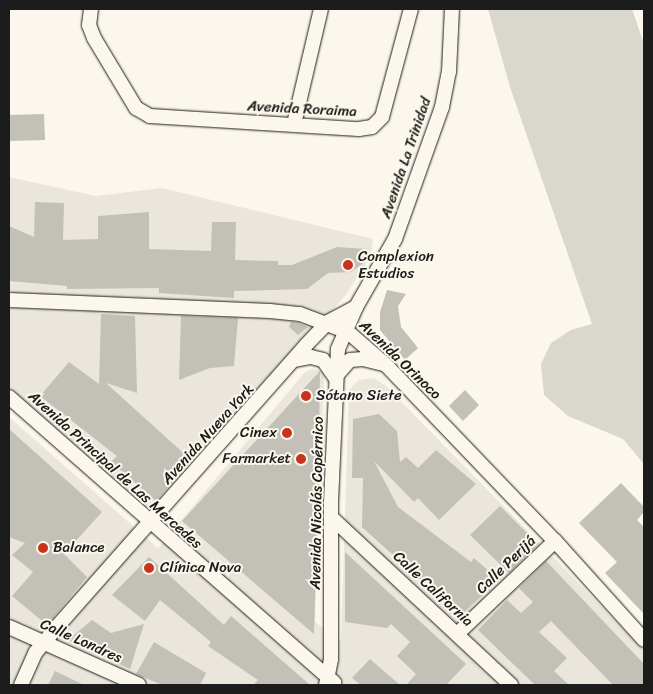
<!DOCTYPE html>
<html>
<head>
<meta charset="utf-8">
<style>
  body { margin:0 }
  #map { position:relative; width:653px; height:694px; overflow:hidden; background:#fbf7ec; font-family:Sriracha,sans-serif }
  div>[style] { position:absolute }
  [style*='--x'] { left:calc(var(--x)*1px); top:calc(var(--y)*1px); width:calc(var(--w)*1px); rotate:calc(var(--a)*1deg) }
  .built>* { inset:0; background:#eae6dc }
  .green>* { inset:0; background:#dad7ce }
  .building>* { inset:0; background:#c3c0b8 }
  .roads { filter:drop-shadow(0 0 1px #1c1c1c) drop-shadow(0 0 1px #1c1c1c) }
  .minor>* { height:14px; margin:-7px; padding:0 7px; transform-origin:7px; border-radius:7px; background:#fbf7ec }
  .dots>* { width:14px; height:14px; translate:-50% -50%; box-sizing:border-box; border:2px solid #fbf7ec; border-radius:50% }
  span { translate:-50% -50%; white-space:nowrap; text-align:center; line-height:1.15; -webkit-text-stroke:4px #fbf7ec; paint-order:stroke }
  .street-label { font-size:15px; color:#1c1c1c }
  .poi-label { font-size:15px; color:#1c1c1c }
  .left { translate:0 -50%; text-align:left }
  .right { translate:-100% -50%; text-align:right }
  .frame { position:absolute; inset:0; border:10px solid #1c1c1c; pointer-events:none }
</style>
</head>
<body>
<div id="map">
  <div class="built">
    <i style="clip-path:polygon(9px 177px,96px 196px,162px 188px,373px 239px,371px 256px,345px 296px,149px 514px,72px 450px,9px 389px)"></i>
    <i style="clip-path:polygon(312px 369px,322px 371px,324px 377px,315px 622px,341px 641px,349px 390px,359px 380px,374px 378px,386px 386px,644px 650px,644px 685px,9px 685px,9px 417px,158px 548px,305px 372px)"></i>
  </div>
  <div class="green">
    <i style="clip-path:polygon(488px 9px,632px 9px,644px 44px,644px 464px,623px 439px,568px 416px,544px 395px,541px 364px,551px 343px,571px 330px,592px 324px,510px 87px)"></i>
  </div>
  <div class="building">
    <i style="clip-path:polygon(44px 114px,45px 140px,9px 141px,9px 115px)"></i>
    <i style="clip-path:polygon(35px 202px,64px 203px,63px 240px,98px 239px,98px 216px,149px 212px,149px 249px,211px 251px,212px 222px,236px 222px,235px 260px,278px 261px,278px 265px,292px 265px,337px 247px,367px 249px,365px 262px,351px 272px,328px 273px,307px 289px,234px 291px,234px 298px,159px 293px,159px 288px,67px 289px,67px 286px,9px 281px,9px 226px,34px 237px)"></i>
    <i style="clip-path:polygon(387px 290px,406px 294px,398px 306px,401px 327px,418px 348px,405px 360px,380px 330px,380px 312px)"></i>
    <i style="clip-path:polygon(101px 314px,135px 316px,137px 393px,106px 383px,191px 460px,156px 501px,111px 462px,117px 456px,40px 396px,69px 362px,99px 384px)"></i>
    <i style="clip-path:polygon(181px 316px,238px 318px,234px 366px,210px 368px,179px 380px)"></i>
    <i style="clip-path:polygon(291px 322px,298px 323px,308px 327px,298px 335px,289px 327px)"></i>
    <i style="clip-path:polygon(320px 371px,318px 502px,314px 634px,182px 521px)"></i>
    <i style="clip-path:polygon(465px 390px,479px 405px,463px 421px,449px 406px)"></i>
    <i style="clip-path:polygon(379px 414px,397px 431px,400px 462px,406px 457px,418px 468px,436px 450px,476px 484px,439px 520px,418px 498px,414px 502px,374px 461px,398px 507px,471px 562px,474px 558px,499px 580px,460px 616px,362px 527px,363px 478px,352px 478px,353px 419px)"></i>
    <i style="clip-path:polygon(9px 429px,102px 512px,64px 554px,87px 577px,47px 625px,12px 596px,33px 572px,12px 555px,25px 543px,9px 537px)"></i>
    <i style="clip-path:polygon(621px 483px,644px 507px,644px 512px,637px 520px,644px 527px,644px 614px,605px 573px,617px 562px,579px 523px)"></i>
    <i style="clip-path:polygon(500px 506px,538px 544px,509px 573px,470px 535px)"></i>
    <i style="clip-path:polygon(345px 552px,466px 664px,446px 685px,406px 685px,416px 674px,397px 656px,410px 642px,391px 624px,387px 628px,345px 622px)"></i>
    <i style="clip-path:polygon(149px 557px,224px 625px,231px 616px,310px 685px,253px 685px,258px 680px,208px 646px,211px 642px,160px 600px,145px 621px,112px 595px)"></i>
    <i style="clip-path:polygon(546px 561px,644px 664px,644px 685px,613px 685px,551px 621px,539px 632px,567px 658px,554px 671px,569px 685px,535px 685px,478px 630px,507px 600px,521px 613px,533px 602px,519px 588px)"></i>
    <i style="clip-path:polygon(92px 620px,111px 633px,144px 624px,130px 669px,68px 640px)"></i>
    <i style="clip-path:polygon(154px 642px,206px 673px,200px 685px,162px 685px,136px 674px)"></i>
    <i style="clip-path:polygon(370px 659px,400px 685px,361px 685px,352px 678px)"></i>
    <i style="clip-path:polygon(55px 671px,84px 685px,48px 685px)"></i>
  </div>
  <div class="roads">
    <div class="minor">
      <i style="--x:91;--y:9;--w:16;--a:97"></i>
      <i style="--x:89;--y:25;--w:14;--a:69"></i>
      <i style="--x:94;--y:38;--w:82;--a:59"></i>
      <i style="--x:136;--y:108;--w:16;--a:30"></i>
      <i style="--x:150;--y:116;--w:209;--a:3.6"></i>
      <i style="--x:359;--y:129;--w:13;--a:-9"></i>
      <i style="--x:372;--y:127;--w:14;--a:-45"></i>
      <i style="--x:382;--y:117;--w:112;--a:-75"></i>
      <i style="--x:294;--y:124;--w:118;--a:-76.8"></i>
      <i style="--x:9;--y:300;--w:261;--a:2.4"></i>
      <i style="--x:270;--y:311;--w:30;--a:6"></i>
      <i style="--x:300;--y:314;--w:51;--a:20.6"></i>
      <i style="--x:348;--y:332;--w:50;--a:41"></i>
      <i style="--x:386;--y:365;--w:244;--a:46.2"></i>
      <i style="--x:555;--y:541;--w:133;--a:48"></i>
      <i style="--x:295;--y:360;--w:16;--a:-11"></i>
      <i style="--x:311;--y:357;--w:12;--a:14"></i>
      <i style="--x:323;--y:360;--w:21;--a:55"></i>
      <i style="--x:336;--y:376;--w:21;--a:-49"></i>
      <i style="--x:350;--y:360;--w:13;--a:-4"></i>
      <i style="--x:363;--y:359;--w:21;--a:14"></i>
      <i style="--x:9;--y:397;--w:433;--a:41.3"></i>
      <i style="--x:332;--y:518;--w:245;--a:43"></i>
      <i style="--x:9;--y:627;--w:142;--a:24"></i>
      <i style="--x:457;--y:634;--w:135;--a:-43.5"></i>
      <i style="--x:21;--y:685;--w:36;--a:-66"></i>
      <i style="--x:36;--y:652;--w:30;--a:-50"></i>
      <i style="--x:55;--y:629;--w:379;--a:-48.5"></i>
      <i style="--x:306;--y:345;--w:32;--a:-46"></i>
      <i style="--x:328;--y:322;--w:32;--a:-28"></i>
      <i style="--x:326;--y:685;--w:26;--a:-79"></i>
      <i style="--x:331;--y:659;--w:157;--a:-90"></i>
      <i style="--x:331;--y:502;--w:153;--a:-87.4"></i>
      <i style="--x:338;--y:349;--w:46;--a:-66.8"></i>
      <i style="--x:356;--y:307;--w:78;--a:-60.2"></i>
      <i style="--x:395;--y:239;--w:140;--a:-70.4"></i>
      <i style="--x:442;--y:107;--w:36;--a:-79"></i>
      <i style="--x:449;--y:72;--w:63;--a:-87.3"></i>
    </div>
  </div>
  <div class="dots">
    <i style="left:348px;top:265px;background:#c8321e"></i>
    <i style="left:306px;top:396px;background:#c8321e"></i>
    <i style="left:287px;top:433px;background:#c8321e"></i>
    <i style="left:301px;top:459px;background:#c8321e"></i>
    <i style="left:43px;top:548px;background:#c8321e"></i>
    <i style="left:149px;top:568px;background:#c8321e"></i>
  </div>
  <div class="street-label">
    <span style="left:302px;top:109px;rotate:3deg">Avenida Roraima</span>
    <span style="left:406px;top:158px;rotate:-71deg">Avenida La Trinidad</span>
    <span style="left:400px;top:360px;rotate:44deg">Avenida Orinoco</span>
    <span style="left:208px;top:434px;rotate:-48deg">Avenida Nueva York</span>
    <span style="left:115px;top:470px;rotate:42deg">Avenida Principal de Las Mercedes</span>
    <span style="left:317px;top:503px;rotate:-89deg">Avenida Nicolás Copérnico</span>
    <span style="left:506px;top:565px;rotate:-44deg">Calle Perijá</span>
    <span style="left:433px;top:589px;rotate:43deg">Calle California</span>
    <span style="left:81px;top:641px;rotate:24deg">Calle Londres</span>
  </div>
  <div class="poi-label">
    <span class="left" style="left:358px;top:265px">Complexion<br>Estudios</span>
    <span class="left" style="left:316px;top:396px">Sótano Siete</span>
    <span class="right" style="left:277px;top:433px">Cinex</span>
    <span class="right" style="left:291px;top:459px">Farmarket</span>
    <span class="left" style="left:53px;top:548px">Balance</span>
    <span class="left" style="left:160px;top:568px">Clínica Nova</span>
  </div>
  <div class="frame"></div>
</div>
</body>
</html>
